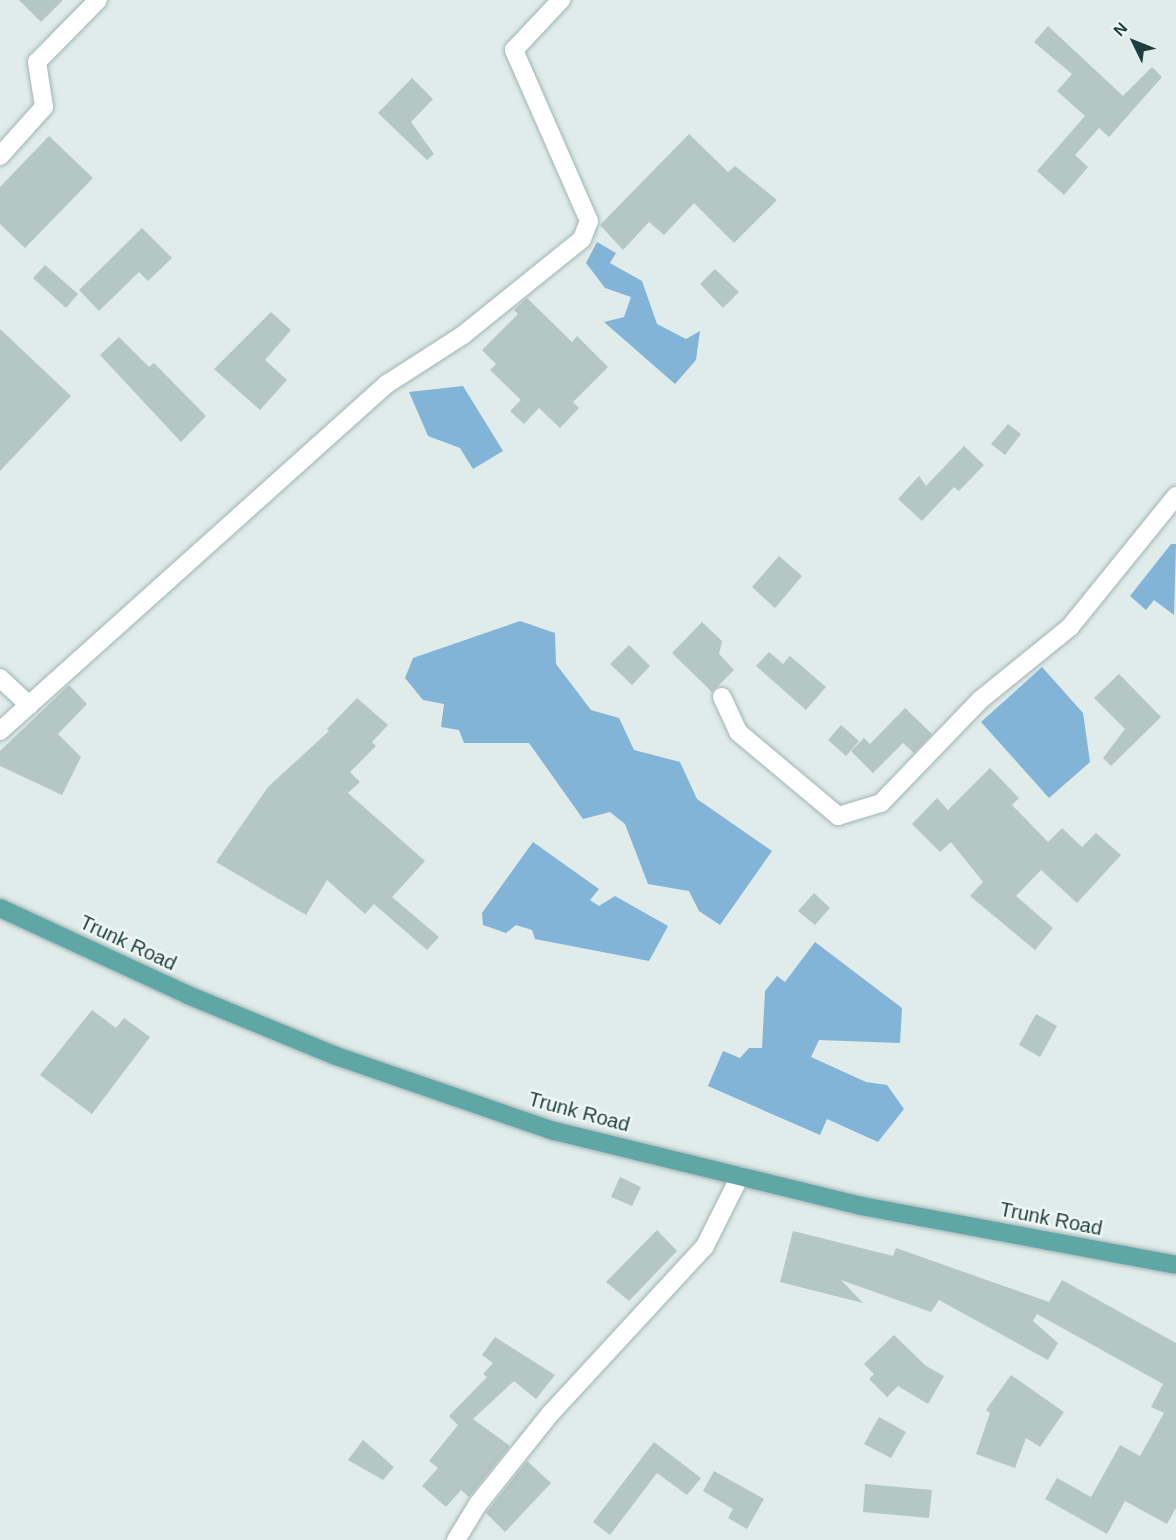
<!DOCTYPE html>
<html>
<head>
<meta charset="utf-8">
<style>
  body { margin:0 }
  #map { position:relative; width:1176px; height:1540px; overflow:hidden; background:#dfecea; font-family:Arial,sans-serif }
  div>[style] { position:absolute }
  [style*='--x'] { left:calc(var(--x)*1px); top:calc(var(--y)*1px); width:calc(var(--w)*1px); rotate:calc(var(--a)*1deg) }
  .water>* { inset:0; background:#81b4d7 }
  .building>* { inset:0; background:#b4c7c3 }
  .roads { filter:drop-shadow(0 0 2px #a1b4b3) drop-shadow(0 0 2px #a1b4b3) }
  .minor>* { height:18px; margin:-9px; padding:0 9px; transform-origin:9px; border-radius:9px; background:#fff }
  .major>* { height:18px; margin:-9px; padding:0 9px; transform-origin:9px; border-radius:9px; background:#5fa6a6 }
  span { translate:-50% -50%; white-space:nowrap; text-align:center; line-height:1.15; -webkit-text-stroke:4.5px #f0f8f6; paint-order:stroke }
  .street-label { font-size:20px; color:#1e3e3d }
  .north { position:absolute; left:1104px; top:12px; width:60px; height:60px; -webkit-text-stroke:4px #f0f8f6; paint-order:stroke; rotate:313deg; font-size:16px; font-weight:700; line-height:24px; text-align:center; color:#1e3e3d }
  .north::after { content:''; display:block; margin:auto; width:21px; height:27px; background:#1e3e3d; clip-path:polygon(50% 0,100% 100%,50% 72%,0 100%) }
</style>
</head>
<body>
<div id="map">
  <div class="water">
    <i style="clip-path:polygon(597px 242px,616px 253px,610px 263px,642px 281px,657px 324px,686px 339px,700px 331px,696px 360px,675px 384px,604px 322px,624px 317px,631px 297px,605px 288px,586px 263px)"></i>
    <i style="clip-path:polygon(463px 386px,503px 451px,473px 469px,460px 448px,428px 436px,409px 392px)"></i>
    <i style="clip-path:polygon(1171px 544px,1176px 544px,1174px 615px,1154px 600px,1146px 610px,1130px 596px)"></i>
    <i style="clip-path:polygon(520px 621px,555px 633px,556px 664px,591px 710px,619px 718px,634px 750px,680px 762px,697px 799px,772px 851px,720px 925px,699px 911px,689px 891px,648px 884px,625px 824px,610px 812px,583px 819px,529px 743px,464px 743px,459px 730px,441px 727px,444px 704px,423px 700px,405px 678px,413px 658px)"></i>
    <i style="clip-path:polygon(1042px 667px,1083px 713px,1090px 762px,1049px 798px,981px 722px)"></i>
    <i style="clip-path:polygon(533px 842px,599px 889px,590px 900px,599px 906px,615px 896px,668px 926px,649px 961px,535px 939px,532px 930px,516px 925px,506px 933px,483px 925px,482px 913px)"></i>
    <i style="clip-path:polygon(815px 942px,902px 1008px,900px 1043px,819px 1040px,811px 1057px,866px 1082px,887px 1085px,904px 1109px,878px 1142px,827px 1119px,820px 1135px,708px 1086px,723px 1051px,740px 1058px,749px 1048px,762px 1048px,765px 991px,777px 976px,785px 982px)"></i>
  </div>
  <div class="building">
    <i style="clip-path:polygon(19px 0,63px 0,41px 22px)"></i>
    <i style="clip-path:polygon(1048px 26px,1123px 96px,1152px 67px,1162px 77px,1109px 137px,1099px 128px,1075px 155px,1088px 167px,1064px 195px,1037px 171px,1085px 116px,1057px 91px,1072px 74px,1034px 42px)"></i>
    <i style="clip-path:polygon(412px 78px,433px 99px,411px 122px,434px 154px,427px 160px,378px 113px)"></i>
    <i style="clip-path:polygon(689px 134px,728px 172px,735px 166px,777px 200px,734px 243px,694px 203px,664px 235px,649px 222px,623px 250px,600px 225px)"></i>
    <i style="clip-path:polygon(49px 136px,93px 178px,25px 248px,0 224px,0 187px)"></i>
    <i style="clip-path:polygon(142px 228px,172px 258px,148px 281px,139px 272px,99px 311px,79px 290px)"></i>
    <i style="clip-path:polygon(45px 265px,78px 294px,66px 308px,33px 278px)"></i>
    <i style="clip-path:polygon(715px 269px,739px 292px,723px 308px,700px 284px)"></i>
    <i style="clip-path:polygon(527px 298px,572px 342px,577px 336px,608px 367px,573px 402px,579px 408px,560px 428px,539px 408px,524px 424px,510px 411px,521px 400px,490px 370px,496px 364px,482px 350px,518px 314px,514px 310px)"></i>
    <i style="clip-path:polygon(271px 312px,291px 330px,265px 360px,287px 380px,260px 410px,214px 369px)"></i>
    <i style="clip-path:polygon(0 329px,71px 396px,0 471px)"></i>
    <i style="clip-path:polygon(119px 337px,149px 367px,154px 363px,206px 416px,181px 442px,100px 355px)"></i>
    <i style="clip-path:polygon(1008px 424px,1021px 434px,1005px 455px,991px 444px)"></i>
    <i style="clip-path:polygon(964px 446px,984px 465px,959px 491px,954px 487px,922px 521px,898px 499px,919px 476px,926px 486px)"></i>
    <i style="clip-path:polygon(779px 556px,802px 576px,775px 608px,752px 587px)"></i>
    <i style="clip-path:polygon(702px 622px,722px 641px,719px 654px,734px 670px,712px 692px,672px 653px)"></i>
    <i style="clip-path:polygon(629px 645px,650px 666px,632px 685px,610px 664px)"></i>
    <i style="clip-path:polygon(769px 652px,783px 664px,790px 656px,826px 687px,806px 710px,756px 666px)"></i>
    <i style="clip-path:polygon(1119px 674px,1161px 717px,1111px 766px,1103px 758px,1125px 729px,1094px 698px)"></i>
    <i style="clip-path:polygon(69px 685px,87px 704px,58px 734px,81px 757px,62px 795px,0 766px,0 751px)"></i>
    <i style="clip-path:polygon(357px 698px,388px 725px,372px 742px,376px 746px,350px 772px,360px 782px,348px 793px,425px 861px,392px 897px,439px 937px,427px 950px,374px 904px,365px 914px,327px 880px,306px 915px,216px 862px,268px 787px,329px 731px,327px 729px)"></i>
    <i style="clip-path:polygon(905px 708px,932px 734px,914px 753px,903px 743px,873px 773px,851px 751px,864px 738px,870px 744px)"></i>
    <i style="clip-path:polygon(841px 725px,859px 741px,846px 756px,828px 740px)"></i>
    <i style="clip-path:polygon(990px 768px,1019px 798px,1012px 805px,1048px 842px,1062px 828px,1082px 847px,1096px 833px,1121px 855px,1077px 903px,1041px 870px,1016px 896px,1053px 928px,1035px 950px,970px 896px,983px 882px,951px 842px,940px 852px,912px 824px,937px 798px,948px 810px)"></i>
    <i style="clip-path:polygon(814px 893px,830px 908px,815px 925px,798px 911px)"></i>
    <i style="clip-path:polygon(92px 1010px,116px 1028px,124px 1018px,150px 1037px,92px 1114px,40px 1075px)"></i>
    <i style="clip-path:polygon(1036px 1014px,1057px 1026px,1040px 1057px,1019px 1045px)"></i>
    <i style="clip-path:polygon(620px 1177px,641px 1187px,632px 1206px,611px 1197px)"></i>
    <i style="clip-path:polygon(657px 1230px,677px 1251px,629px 1301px,606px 1282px)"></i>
    <i style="clip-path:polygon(793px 1231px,893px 1256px,896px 1248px,1049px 1302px,1062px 1280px,1176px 1343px,1176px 1508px,1167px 1524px,1125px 1501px,1107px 1534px,1045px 1499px,1057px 1478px,1091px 1497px,1120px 1445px,1140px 1456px,1164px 1413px,1151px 1407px,1163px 1384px,1037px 1314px,1033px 1321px,1058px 1343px,1048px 1360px,939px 1300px,931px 1312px,841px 1280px,863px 1303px,780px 1282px)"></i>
    <i style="clip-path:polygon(894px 1335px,926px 1366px,944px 1376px,928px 1404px,898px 1386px,887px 1397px,869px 1379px,874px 1374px,864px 1364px)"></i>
    <i style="clip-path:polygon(495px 1337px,555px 1375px,536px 1399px,514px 1381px,473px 1419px,510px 1446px,469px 1497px,461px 1490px,446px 1507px,422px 1486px,438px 1468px,429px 1461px,458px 1425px,449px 1416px,487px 1377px,483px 1374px,493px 1363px,482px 1355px)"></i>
    <i style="clip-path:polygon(1011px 1375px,1064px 1412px,1040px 1447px,1026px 1438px,1015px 1468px,976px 1454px,990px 1413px,986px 1410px)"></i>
    <i style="clip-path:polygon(879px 1417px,906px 1432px,891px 1458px,864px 1444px)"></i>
    <i style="clip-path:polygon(363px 1440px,394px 1467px,383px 1480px,348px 1460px)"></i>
    <i style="clip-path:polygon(654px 1442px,701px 1478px,687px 1495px,657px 1473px,610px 1535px,593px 1522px)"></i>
    <i style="clip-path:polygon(527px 1461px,551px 1483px,505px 1532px,486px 1513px)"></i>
    <i style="clip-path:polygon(714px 1471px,764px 1499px,747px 1529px,728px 1518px,733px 1509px,703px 1491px)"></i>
    <i style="clip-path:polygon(865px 1484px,932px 1490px,929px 1518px,863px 1512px)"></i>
  </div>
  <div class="roads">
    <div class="minor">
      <i style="--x:0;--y:156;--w:66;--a:-48.1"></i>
      <i style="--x:44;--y:107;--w:46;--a:-98.8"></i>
      <i style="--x:37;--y:62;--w:87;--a:-45.5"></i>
      <i style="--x:0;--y:678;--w:40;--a:43"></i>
      <i style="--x:29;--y:705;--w:39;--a:138"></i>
      <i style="--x:722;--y:697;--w:38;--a:65"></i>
      <i style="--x:738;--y:732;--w:131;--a:40"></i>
      <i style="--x:838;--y:816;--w:45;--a:-16.8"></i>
      <i style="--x:881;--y:803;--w:143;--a:-46.1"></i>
      <i style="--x:980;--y:700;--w:116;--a:-39"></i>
      <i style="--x:1070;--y:627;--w:169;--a:-51"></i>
      <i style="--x:29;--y:705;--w:481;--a:-41.9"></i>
      <i style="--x:387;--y:384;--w:90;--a:-32.8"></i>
      <i style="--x:463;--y:335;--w:153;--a:-38.9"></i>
      <i style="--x:582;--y:239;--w:19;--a:-69"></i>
      <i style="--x:589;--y:221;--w:187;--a:-113.7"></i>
      <i style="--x:514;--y:50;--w:69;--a:-46.8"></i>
      <i style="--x:456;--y:1540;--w:42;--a:-58.6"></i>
      <i style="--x:478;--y:1504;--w:117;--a:-51.3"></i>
      <i style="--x:551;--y:1413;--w:227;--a:-47.3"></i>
      <i style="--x:705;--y:1246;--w:78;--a:-63.4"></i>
    </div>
    <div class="major">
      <i style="--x:0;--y:908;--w:207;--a:24.8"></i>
      <i style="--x:188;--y:995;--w:160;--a:22.4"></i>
      <i style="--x:336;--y:1056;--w:231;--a:19"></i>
      <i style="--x:554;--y:1131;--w:317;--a:13.7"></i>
      <i style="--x:862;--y:1206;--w:319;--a:10.6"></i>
    </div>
  </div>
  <div class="street-label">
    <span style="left:128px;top:943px;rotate:25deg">Trunk Road</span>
    <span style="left:579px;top:1112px;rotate:15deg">Trunk Road</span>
    <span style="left:1051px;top:1219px;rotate:11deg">Trunk Road</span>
  </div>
  <div class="north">N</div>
</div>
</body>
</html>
